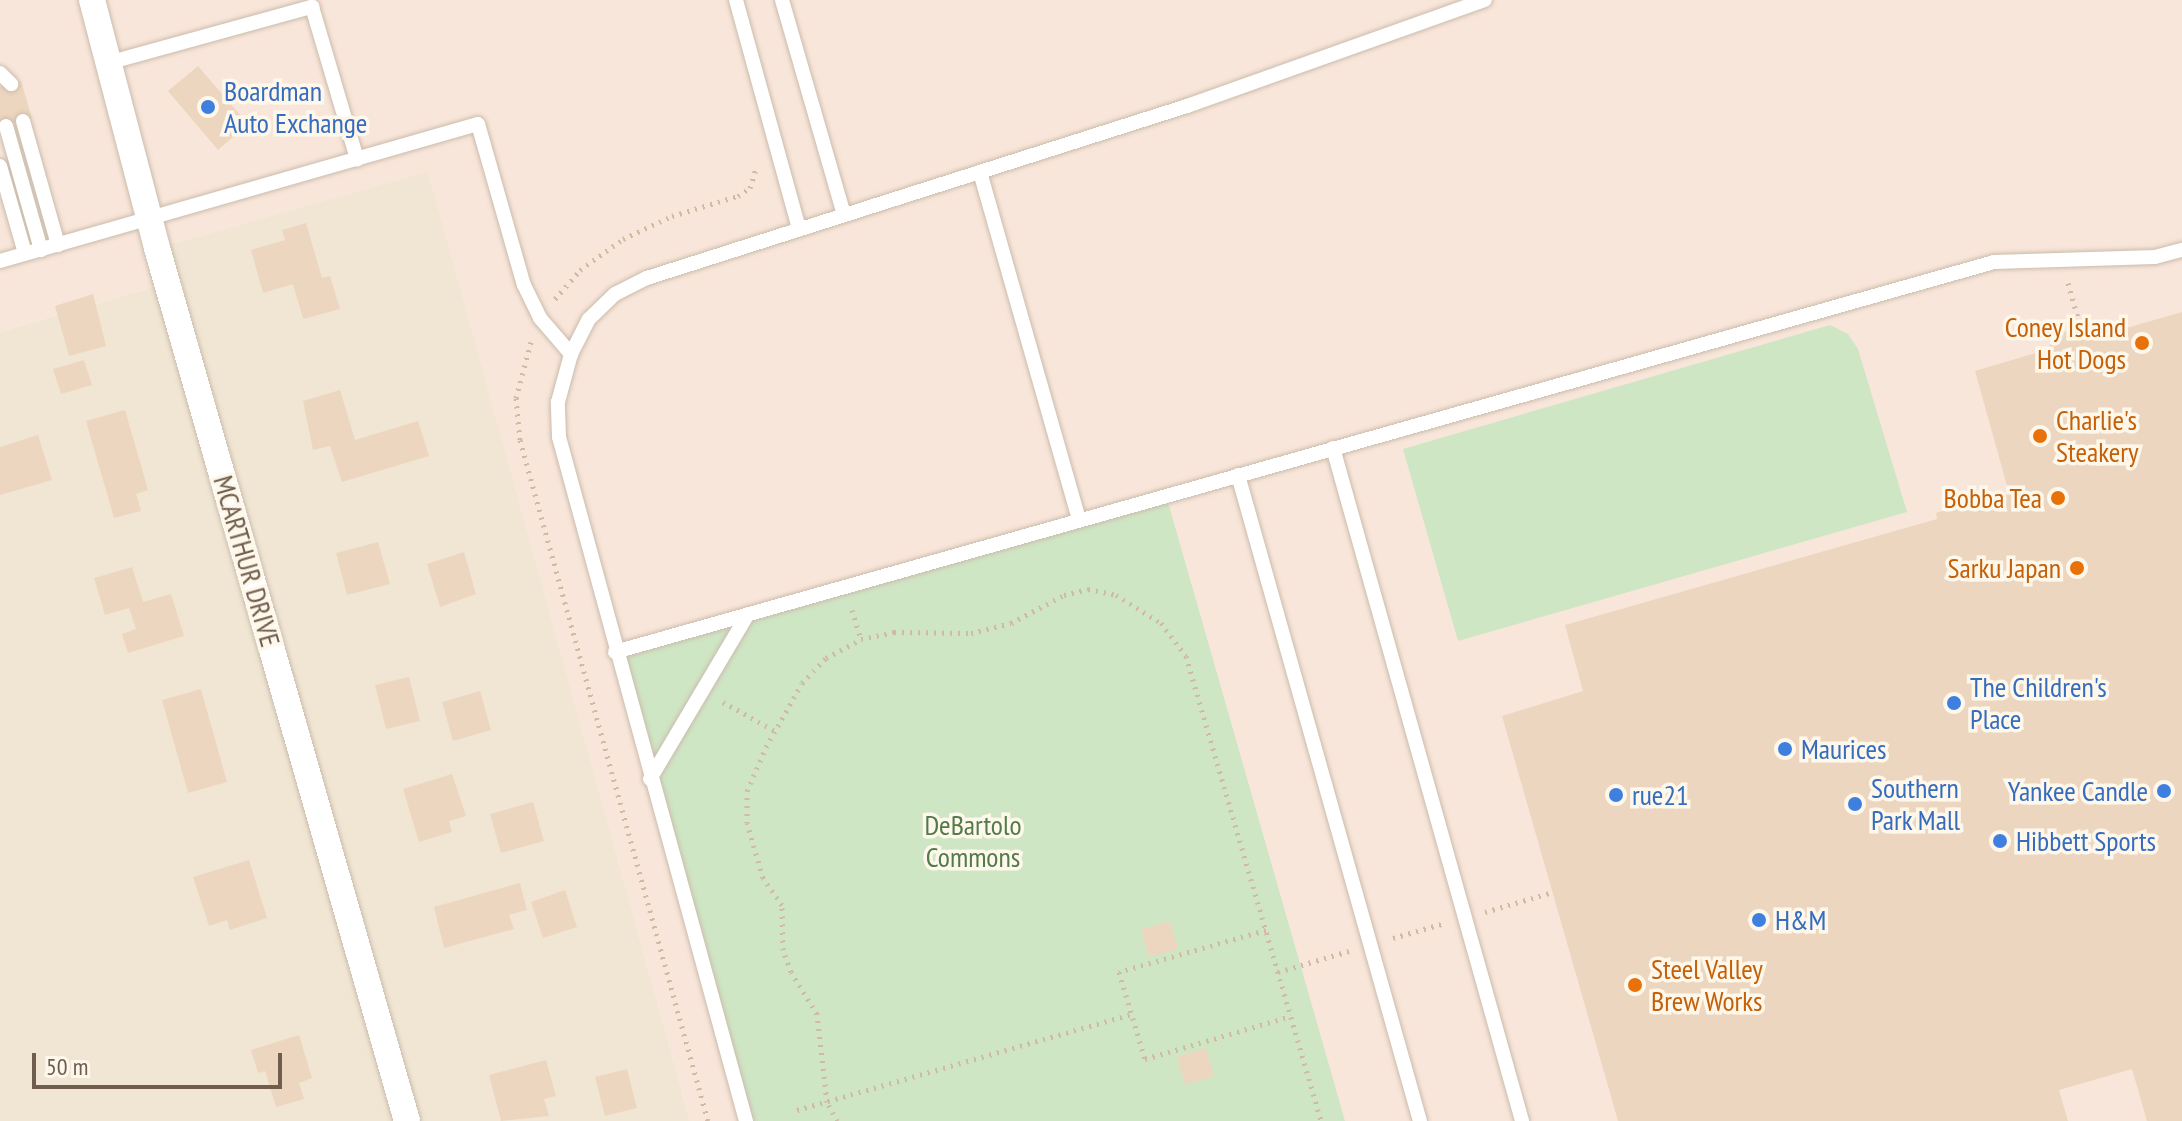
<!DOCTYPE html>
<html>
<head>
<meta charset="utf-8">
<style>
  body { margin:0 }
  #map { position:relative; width:2182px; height:1121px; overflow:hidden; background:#faf4e5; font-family:"PT Sans Narrow",sans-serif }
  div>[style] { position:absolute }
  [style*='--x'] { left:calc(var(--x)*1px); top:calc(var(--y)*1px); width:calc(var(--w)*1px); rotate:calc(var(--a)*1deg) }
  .residential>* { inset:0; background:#f1e6d4 }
  .commercial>* { inset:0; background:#f9e6da }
  .green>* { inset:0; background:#cfe6c5 }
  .building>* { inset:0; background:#edd6bf }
  .path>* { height:5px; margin-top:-2.5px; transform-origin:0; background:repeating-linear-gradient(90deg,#d1b9a2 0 2px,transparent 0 8px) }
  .roads { filter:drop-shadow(0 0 2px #cabcac) drop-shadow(0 0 2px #cabcac) }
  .lane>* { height:14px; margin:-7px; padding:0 7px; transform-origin:7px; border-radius:7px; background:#fff }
  .street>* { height:26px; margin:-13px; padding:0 13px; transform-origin:13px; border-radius:13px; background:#fff }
  .dots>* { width:22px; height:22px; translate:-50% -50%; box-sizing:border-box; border:4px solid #fdf8eb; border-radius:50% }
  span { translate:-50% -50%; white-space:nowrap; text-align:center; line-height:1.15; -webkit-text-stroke:7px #fdf8eb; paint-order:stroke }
  .shop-label { font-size:28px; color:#366cbe }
  .left { translate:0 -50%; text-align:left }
  .right { translate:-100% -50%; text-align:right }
  .food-label { font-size:28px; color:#c56008 }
  .street-label { font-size:28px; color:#705d4d }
  .park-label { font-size:28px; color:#537a49 }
  .scale { position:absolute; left:32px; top:1053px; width:250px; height:36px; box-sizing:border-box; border:4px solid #705d4d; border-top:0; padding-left:10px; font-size:24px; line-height:28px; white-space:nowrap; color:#705d4d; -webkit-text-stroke:6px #fdf8eb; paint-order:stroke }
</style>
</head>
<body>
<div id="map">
  <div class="residential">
    <i style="clip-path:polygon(428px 171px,690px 1121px,0 1121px,0 332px,167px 283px,157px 248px)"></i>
  </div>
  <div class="commercial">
    <i style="clip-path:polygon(0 0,2182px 0,2182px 1121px,690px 1121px,428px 172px,157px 248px,167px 283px,0 332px)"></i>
  </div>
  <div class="green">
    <i style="clip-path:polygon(1830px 325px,1848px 334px,1858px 349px,1907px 512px,1458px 641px,1403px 449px)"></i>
    <i style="clip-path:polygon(1166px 495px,1345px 1121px,746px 1121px,615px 652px)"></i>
  </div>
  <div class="building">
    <i style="clip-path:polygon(198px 66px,248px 124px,218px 150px,168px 91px)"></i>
    <i style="clip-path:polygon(21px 81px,32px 118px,0 127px,0 87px)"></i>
    <i style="clip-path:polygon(306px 223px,322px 278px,330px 276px,340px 309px,303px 319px,293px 284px,263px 293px,251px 250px,285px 240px,282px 230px)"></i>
    <i style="clip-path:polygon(93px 294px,106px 346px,69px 356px,55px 306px)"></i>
    <i style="clip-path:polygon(2182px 312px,2182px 1121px,2147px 1121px,2132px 1069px,2059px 1090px,2068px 1121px,1618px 1121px,1502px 716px,1583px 691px,1565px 625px,1937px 519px,1936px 513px,2009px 493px,1975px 371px,2046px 350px,2058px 335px,2080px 325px,2106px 322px,2123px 329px)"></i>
    <i style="clip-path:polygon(84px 360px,92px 385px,61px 394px,53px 369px)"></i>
    <i style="clip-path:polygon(340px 390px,355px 440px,418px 421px,429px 456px,342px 482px,330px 446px,313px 450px,303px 401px)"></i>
    <i style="clip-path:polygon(125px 410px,148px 490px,136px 494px,141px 511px,114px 518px,86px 421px)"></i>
    <i style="clip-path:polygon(38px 435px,52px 480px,0 495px,0 447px)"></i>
    <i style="clip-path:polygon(378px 542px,390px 584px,347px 595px,336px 553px)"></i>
    <i style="clip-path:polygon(464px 552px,476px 594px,440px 607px,427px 564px)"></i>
    <i style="clip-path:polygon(132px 567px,143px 602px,171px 594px,184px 636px,128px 653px,122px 634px,136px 629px,129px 608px,105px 615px,94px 578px)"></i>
    <i style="clip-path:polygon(409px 677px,420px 721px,386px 729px,375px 685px)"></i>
    <i style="clip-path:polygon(201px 689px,227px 782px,188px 793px,162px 700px)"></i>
    <i style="clip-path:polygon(480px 691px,491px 730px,453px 741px,442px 702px)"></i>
    <i style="clip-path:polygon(452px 774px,466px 816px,449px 821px,452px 832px,419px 842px,403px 789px)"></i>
    <i style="clip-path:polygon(533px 802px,544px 841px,501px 853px,490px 814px)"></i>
    <i style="clip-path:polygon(249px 860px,267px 918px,230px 930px,227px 920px,209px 926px,193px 877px)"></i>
    <i style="clip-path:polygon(520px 883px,527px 910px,509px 915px,514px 929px,444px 948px,434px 907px)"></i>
    <i style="clip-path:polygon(565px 890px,577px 927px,543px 938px,531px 902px)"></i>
    <i style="clip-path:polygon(1170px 921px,1178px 949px,1149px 957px,1141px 929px)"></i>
    <i style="clip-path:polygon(299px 1035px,312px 1078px,299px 1083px,304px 1099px,276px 1107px,265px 1071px,258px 1073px,251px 1050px)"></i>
    <i style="clip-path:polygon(1206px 1048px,1214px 1076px,1185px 1085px,1177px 1057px)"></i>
    <i style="clip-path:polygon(546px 1060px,556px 1096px,544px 1099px,549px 1116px,501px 1121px,489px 1075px)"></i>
    <i style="clip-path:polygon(627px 1069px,637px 1108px,605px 1116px,595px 1077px)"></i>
  </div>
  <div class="path">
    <i style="--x:2068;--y:283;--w:44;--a:74.1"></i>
    <i style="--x:555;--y:299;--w:38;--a:-49"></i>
    <i style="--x:580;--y:270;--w:53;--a:-35.8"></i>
    <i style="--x:623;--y:239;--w:54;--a:-25.1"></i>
    <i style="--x:672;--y:216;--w:69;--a:-16.9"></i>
    <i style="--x:738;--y:196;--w:14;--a:-34"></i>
    <i style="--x:750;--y:188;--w:21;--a:-73"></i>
    <i style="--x:531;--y:342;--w:58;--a:105"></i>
    <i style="--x:516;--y:398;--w:42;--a:84.6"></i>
    <i style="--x:520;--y:440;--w:706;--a:74.57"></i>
    <i style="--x:852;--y:610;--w:30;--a:73"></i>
    <i style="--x:723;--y:702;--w:60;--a:29.1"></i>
    <i style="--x:1485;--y:912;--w:71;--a:-16.4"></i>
    <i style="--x:1266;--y:930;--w:153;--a:164.1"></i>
    <i style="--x:1119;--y:972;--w:91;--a:73.4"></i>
    <i style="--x:1145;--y:1059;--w:152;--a:-16.4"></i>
    <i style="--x:1393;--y:938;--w:54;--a:-16.1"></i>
    <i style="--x:1278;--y:972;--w:74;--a:-16.5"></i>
    <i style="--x:797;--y:1110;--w:348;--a:-16"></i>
    <i style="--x:837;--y:1121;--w:21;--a:-118"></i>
    <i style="--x:827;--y:1102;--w:89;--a:-96.5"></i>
    <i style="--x:817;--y:1014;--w:49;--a:-121.8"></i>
    <i style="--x:791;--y:972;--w:23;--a:-110"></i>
    <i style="--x:783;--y:950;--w:45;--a:-91.3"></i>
    <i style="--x:782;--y:905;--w:33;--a:-125"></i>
    <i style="--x:763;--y:878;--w:57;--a:-106.2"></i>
    <i style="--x:747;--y:823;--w:32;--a:-90"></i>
    <i style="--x:747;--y:791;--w:48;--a:-66.6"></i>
    <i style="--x:766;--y:747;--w:73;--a:-60.6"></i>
    <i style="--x:802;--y:683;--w:35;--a:-46"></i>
    <i style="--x:826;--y:658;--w:40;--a:-28"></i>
    <i style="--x:861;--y:639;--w:34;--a:-12"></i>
    <i style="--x:894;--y:632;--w:77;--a:0.7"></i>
    <i style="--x:971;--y:633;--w:41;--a:-14"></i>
    <i style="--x:1011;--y:623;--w:60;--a:-27.8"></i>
    <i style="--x:1064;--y:595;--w:25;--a:-14"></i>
    <i style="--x:1088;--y:589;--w:29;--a:12"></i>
    <i style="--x:1116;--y:595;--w:53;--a:31.9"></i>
    <i style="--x:1161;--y:623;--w:41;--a:52.9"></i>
    <i style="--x:1186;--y:656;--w:484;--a:73.8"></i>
  </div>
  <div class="roads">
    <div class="lane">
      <i style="--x:736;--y:0;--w:238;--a:74.6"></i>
      <i style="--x:782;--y:0;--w:224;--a:73.9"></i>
      <i style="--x:108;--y:63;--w:212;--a:-15.4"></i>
      <i style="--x:312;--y:7;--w:159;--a:73.5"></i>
      <i style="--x:0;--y:73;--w:16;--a:45"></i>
      <i style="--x:23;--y:121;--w:129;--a:74.2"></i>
      <i style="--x:6;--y:126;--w:129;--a:74.2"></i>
      <i style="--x:0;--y:166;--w:91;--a:74"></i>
      <i style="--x:980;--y:172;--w:362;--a:74.1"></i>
      <i style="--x:0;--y:261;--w:497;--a:-16"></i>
      <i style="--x:478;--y:124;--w:167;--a:74.1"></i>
      <i style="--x:524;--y:285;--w:37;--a:64"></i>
      <i style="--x:540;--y:318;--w:48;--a:49.3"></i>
      <i style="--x:1333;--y:448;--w:699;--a:74.31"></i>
      <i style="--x:1238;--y:475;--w:671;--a:74.27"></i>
      <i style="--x:615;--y:652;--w:1433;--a:-15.79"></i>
      <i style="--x:1994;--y:262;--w:161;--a:-1.8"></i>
      <i style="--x:2155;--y:257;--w:28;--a:-15"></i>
      <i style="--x:650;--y:779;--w:192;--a:-59.3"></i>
      <i style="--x:746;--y:1121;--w:709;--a:-105.29"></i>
      <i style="--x:559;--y:437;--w:35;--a:-92"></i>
      <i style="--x:558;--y:402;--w:50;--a:-74.8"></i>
      <i style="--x:571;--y:354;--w:39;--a:-63"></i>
      <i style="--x:589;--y:319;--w:36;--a:-44"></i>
      <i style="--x:615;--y:294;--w:36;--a:-27"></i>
      <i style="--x:647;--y:278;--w:567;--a:-17.67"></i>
      <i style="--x:1187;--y:106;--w:316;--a:-19.6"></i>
    </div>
    <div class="street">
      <i style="--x:92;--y:0;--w:256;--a:75.3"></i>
      <i style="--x:157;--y:248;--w:908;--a:74.02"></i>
    </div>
  </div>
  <div class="dots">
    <i style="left:208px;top:107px;background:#3f7fe0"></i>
    <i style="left:2142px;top:343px;background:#e8710a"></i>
    <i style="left:2040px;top:436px;background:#e8710a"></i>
    <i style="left:2058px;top:498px;background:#e8710a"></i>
    <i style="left:2077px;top:568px;background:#e8710a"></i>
    <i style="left:1954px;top:703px;background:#3f7fe0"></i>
    <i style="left:1785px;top:749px;background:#3f7fe0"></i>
    <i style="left:2164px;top:791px;background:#3f7fe0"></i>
    <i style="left:1616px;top:795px;background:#3f7fe0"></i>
    <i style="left:1855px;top:804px;background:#3f7fe0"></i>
    <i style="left:2000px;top:841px;background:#3f7fe0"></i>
    <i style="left:1759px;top:920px;background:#3f7fe0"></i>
    <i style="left:1635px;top:985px;background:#e8710a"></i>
  </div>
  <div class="shop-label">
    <span class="left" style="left:224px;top:107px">Boardman<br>Auto Exchange</span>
    <span class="left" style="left:1970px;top:703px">The Children's<br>Place</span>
    <span class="left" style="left:1801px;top:749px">Maurices</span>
    <span class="left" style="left:1871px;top:804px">Southern<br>Park Mall</span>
    <span class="right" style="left:2148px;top:791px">Yankee Candle</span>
    <span class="left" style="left:1632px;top:795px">rue21</span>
    <span class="left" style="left:2016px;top:841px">Hibbett Sports</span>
    <span class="left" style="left:1775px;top:920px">H&amp;M</span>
  </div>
  <div class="food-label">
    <span class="right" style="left:2126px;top:343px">Coney Island<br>Hot Dogs</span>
    <span class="left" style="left:2056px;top:436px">Charlie's<br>Steakery</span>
    <span class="right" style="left:2042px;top:498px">Bobba Tea</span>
    <span class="right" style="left:2061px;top:568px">Sarku Japan</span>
    <span class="left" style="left:1651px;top:985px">Steel Valley<br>Brew Works</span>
  </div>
  <div class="street-label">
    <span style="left:247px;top:561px;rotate:74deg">MCARTHUR DRIVE</span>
  </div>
  <div class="park-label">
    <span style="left:973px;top:841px">DeBartolo<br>Commons</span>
  </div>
  <div class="scale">50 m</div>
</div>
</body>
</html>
